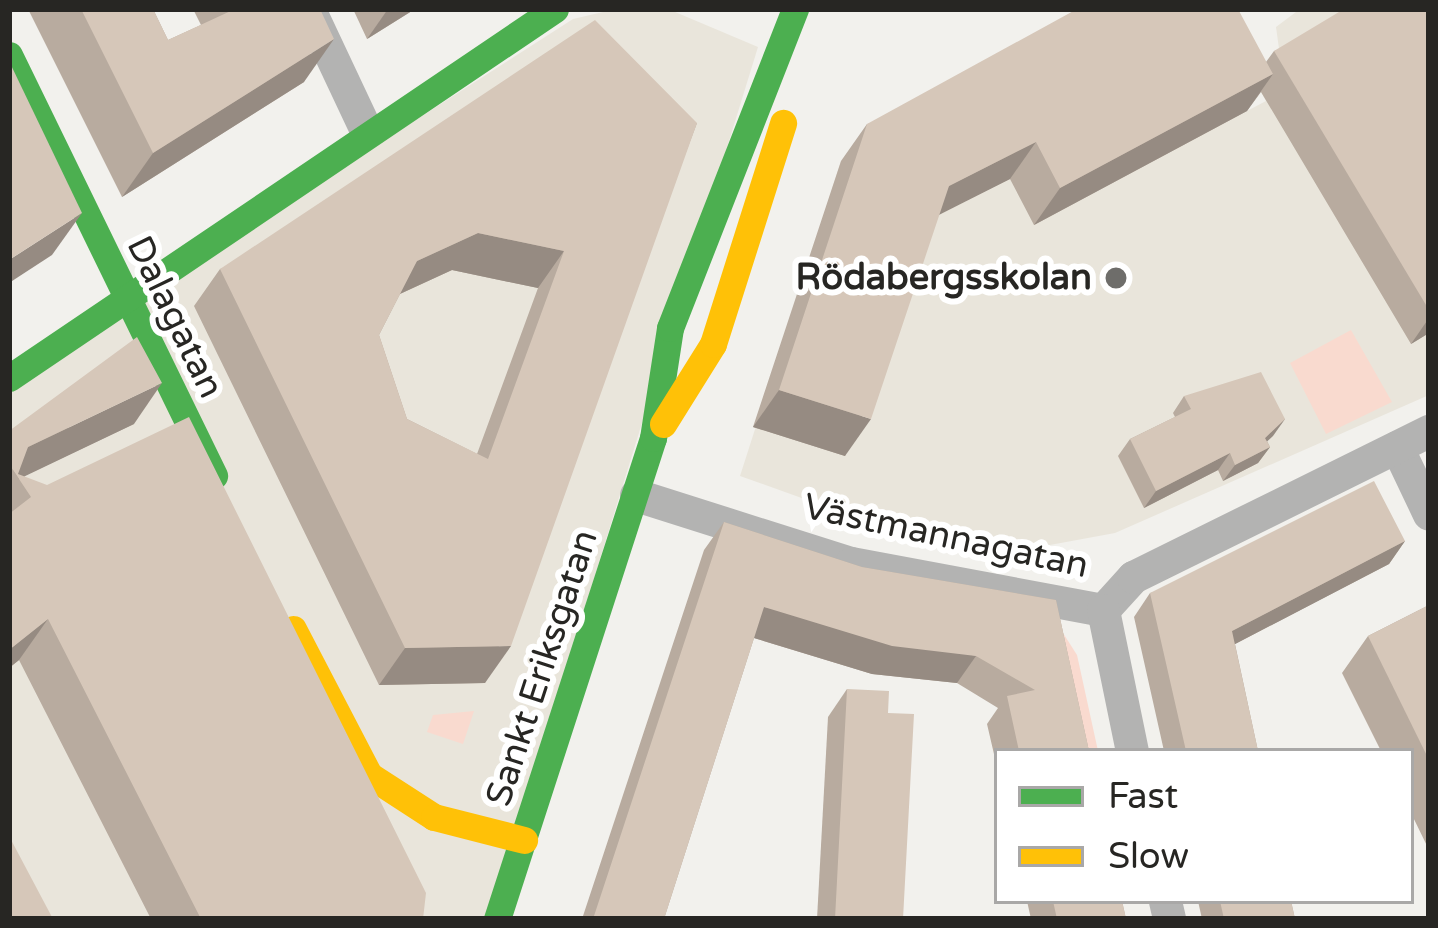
<!DOCTYPE html>
<html>
<head>
<meta charset="utf-8">
<style>
  body { margin:0 }
  #map { position:relative; width:1438px; height:928px; overflow:hidden; background:#f2f1ed; font-family:"Varela Round",sans-serif }
  div>[style] { position:absolute }
  [style*='--x'] { left:calc(var(--x)*1px); top:calc(var(--y)*1px); width:calc(var(--w)*1px); rotate:calc(var(--a)*1deg) }
  .built>* { inset:0; background:#e9e5db }
  .green>* { inset:0; background:#f9dacf }
  .street>* { height:33px; margin:-16.5px; padding:0 16.5px; transform-origin:16.5px; border-radius:16.5px; background:#b3b3b2 }
  .fast>* { height:27px; margin:-13.5px; padding:0 13.5px; transform-origin:13.5px; border-radius:13.5px; background:#4caf50 }
  .slow>* { height:27px; margin:-13.5px; padding:0 13.5px; transform-origin:13.5px; border-radius:13.5px; background:#ffc107 }
  .wall>* { inset:0; background:#b8ab9f }
  .shaded-wall>* { inset:0; background:#968b82 }
  .building>* { inset:0; background:#d6c7b9 }
  .dots>* { width:33px; height:33px; translate:-50% -50%; box-sizing:border-box; border:6px solid #fff; border-radius:50% }
  span { translate:-50% -50%; white-space:nowrap; text-align:center; line-height:1.15; -webkit-text-stroke:12px #fff; paint-order:stroke }
  .poi-label { font-size:36px; color:#272623; font-weight:700 }
  .right { translate:-100% -50%; text-align:right }
  .street-label { font-size:36px; color:#272623 }
  .frame { position:absolute; inset:0; border:12px solid #272623; pointer-events:none }
  .legend { position:absolute; left:994px; top:748px; width:420px; height:156px; box-sizing:border-box; background:#fff; border:3px solid #a9a8a7; margin:0; padding:15px 21px; list-style:none; font-size:36px; color:#272623 }
  .legend li { display:flex; align-items:center; gap:24px; height:60px }
  .legend b { width:60px; border:3px solid #a9a8a7 }
</style>
</head>
<body>
<div id="map">
  <div class="built">
    <i style="clip-path:polygon(616px 9px,668px 9px,758px 47px,489px 919px,9px 919px,9px 381px,573px 19px)"></i>
    <i style="clip-path:polygon(1300px 9px,1429px 9px,1429px 395px,1115px 533px,1039px 547px,835px 510px,740px 476px,841px 161px,933px 111px,1247px 111px,1266px 101px,1254px 80px,1281px 63px,1276px 27px)"></i>
  </div>
  <div class="green">
    <i style="clip-path:polygon(1351px 330px,1392px 402px,1326px 434px,1290px 363px)"></i>
    <i style="clip-path:polygon(1063px 633px,1077px 655px,1098px 751px,1079px 751px)"></i>
    <i style="clip-path:polygon(474px 711px,463px 744px,427px 732px,433px 715px)"></i>
  </div>
  <div class="street">
    <i style="--x:309;--y:9;--w:134;--a:64.8"></i>
    <i style="--x:1397;--y:447;--w:74;--a:64.5"></i>
    <i style="--x:636;--y:495;--w:225;--a:17.6"></i>
    <i style="--x:851;--y:563;--w:256;--a:10.6"></i>
    <i style="--x:1103;--y:610;--w:45;--a:-47.7"></i>
    <i style="--x:1133;--y:577;--w:330;--a:-26.3"></i>
    <i style="--x:1103;--y:610;--w:144;--a:78.4"></i>
    <i style="--x:1165;--y:901;--w:18;--a:77"></i>
  </div>
  <div class="fast">
    <i style="--x:9;--y:55;--w:468;--a:64"></i>
    <i style="--x:9;--y:378;--w:659;--a:-34.05"></i>
    <i style="--x:497;--y:919;--w:506;--a:-72.03"></i>
    <i style="--x:653;--y:438;--w:111;--a:-81.2"></i>
    <i style="--x:670;--y:328;--w:343;--a:-68.6"></i>
  </div>
  <div class="slow">
    <i style="--x:663;--y:424;--w:94;--a:-58"></i>
    <i style="--x:713;--y:344;--w:232;--a:-72.4"></i>
    <i style="--x:293;--y:629;--w:165;--a:62.5"></i>
    <i style="--x:369;--y:775;--w:77;--a:32.9"></i>
    <i style="--x:434;--y:817;--w:93;--a:14.3"></i>
  </div>
  <div class="wall">
    <i style="clip-path:polygon(28px 9px,153px 9px,168px 40px,201px 25px,193px 9px,320px 9px,304px 82px,122px 197px)"></i>
    <i style="clip-path:polygon(353px 9px,415px 9px,367px 39px)"></i>
    <i style="clip-path:polygon(1429px 9px,1429px 333px,1411px 344px,1261px 92px,1247px 111px,1034px 225px,1010px 179px,939px 214px,845px 456px,753px 427px,841px 161px,867px 124px,1266px 62px,1274px 51px)"></i>
    <i style="clip-path:polygon(evenodd,697px 123px,485px 683px,379px 685px,194px 306px,220px 269px,697px 123px,452px 270px,538px 288px,477px 454px,407px 419px,379px 335px,400px 294px,452px 270px)"></i>
    <i style="clip-path:polygon(1184px 396px,1285px 419px,1267px 441px,1270px 447px,1258px 463px,1223px 481px,1218px 470px,1144px 508px,1118px 456px,1130px 439px,1175px 417px,1173px 413px)"></i>
    <i style="clip-path:polygon(134px 424px,24px 476px,423px 919px,151px 919px,19px 660px,9px 668px,9px 431px)"></i>
    <i style="clip-path:polygon(724px 522px,862px 567px,1056px 600px,1089px 751px,997px 751px,997px 767px,987px 724px,998px 708px,957px 683px,872px 674px,754px 638px,664px 919px,582px 919px,704px 550px)"></i>
    <i style="clip-path:polygon(1405px 541px,1389px 564px,1235px 644px,1258px 751px,1164px 751px,1134px 617px,1150px 593px)"></i>
    <i style="clip-path:polygon(1429px 605px,1429px 850px,1411px 813px,1411px 751px,1381px 751px,1342px 673px,1368px 636px)"></i>
    <i style="clip-path:polygon(847px 689px,888px 713px,903px 919px,817px 919px,828px 717px)"></i>
    <i style="clip-path:polygon(1027px 901px,1122px 901px,1126px 919px,1031px 919px)"></i>
    <i style="clip-path:polygon(1198px 901px,1291px 901px,1295px 919px,1202px 919px)"></i>
  </div>
  <div class="shaded-wall">
    <i style="clip-path:polygon(388px 9px,415px 9px,367px 39px)"></i>
    <i style="clip-path:polygon(334px 39px,304px 82px,122px 197px,153px 153px)"></i>
    <i style="clip-path:polygon(1273px 74px,1247px 111px,1034px 225px,1060px 188px)"></i>
    <i style="clip-path:polygon(1036px 142px,1010px 179px,923px 223px,949px 186px)"></i>
    <i style="clip-path:polygon(82px 213px,52px 255px,9px 283px,9px 260px)"></i>
    <i style="clip-path:polygon(478px 233px,564px 251px,538px 288px,452px 270px,391px 298px,417px 261px)"></i>
    <i style="clip-path:polygon(1429px 318px,1429px 333px,1411px 344px)"></i>
    <i style="clip-path:polygon(162px 383px,134px 424px,19px 479px,13px 470px,28px 447px)"></i>
    <i style="clip-path:polygon(779px 390px,871px 419px,845px 456px,753px 427px)"></i>
    <i style="clip-path:polygon(1285px 419px,1273px 436px,1253px 454px,1265px 438px)"></i>
    <i style="clip-path:polygon(1270px 447px,1258px 463px,1223px 481px,1235px 465px)"></i>
    <i style="clip-path:polygon(1230px 453px,1218px 470px,1144px 508px,1156px 491px)"></i>
    <i style="clip-path:polygon(1405px 541px,1389px 564px,1216px 654px,1232px 631px)"></i>
    <i style="clip-path:polygon(764px 607px,976px 656px,957px 683px,872px 674px,744px 635px)"></i>
    <i style="clip-path:polygon(48px 619px,19px 660px,9px 668px,9px 650px)"></i>
    <i style="clip-path:polygon(511px 646px,485px 683px,379px 685px,405px 648px)"></i>
  </div>
  <div class="building">
    <i style="clip-path:polygon(81px 9px,153px 9px,168px 40px,235px 9px,320px 9px,334px 39px,153px 153px)"></i>
    <i style="clip-path:polygon(1077px 9px,1238px 9px,1273px 74px,1060px 188px,1036px 142px,949px 186px,871px 419px,779px 390px,867px 124px)"></i>
    <i style="clip-path:polygon(1344px 9px,1429px 9px,1429px 310px,1274px 51px)"></i>
    <i style="clip-path:polygon(evenodd,595px 20px,697px 123px,511px 646px,405px 648px,220px 269px,595px 20px,478px 233px,564px 251px,488px 459px,407px 419px,379px 335px,417px 261px,478px 233px)"></i>
    <i style="clip-path:polygon(9px 61px,82px 213px,9px 260px)"></i>
    <i style="clip-path:polygon(137px 337px,162px 383px,28px 447px,18px 474px,47px 485px,189px 417px,426px 893px,423px 919px,201px 919px,48px 619px,9px 650px,9px 514px,31px 497px,9px 464px,9px 431px)"></i>
    <i style="clip-path:polygon(1261px 372px,1285px 419px,1265px 438px,1270px 447px,1235px 465px,1230px 453px,1156px 491px,1130px 439px,1191px 409px,1184px 396px)"></i>
    <i style="clip-path:polygon(1374px 481px,1405px 541px,1232px 631px,1258px 751px,1186px 751px,1150px 593px)"></i>
    <i style="clip-path:polygon(724px 522px,862px 567px,1056px 600px,1089px 751px,1019px 751px,1007px 696px,1035px 690px,976px 656px,892px 646px,764px 607px,664px 919px,593px 919px)"></i>
    <i style="clip-path:polygon(1429px 605px,1429px 760px,1368px 636px)"></i>
    <i style="clip-path:polygon(847px 689px,889px 691px,888px 713px,914px 714px,903px 919px,835px 919px)"></i>
    <i style="clip-path:polygon(9px 836px,53px 919px,9px 919px)"></i>
    <i style="clip-path:polygon(1053px 901px,1122px 901px,1126px 919px,1057px 919px)"></i>
    <i style="clip-path:polygon(1220px 901px,1291px 901px,1295px 919px,1224px 919px)"></i>
  </div>
  <div class="dots">
    <i style="left:1116px;top:278px;background:#6e6d6a"></i>
  </div>
  <div class="poi-label">
    <span class="right" style="left:1092px;top:278px">Rödabergsskolan</span>
  </div>
  <div class="street-label">
    <span style="left:175px;top:317px;rotate:64deg">Dalagatan</span>
    <span style="left:946px;top:536px;rotate:12deg">Västmannagatan</span>
    <span style="left:542px;top:668px;rotate:-72deg">Sankt Eriksgatan</span>
  </div>
  <div class="frame"></div>
  <ul class="legend">
  <li><b style="height:15px;background:#4caf50"></b>Fast</li>
  <li><b style="height:15px;background:#ffc107"></b>Slow</li>
  </ul>
</div>
</body>
</html>
